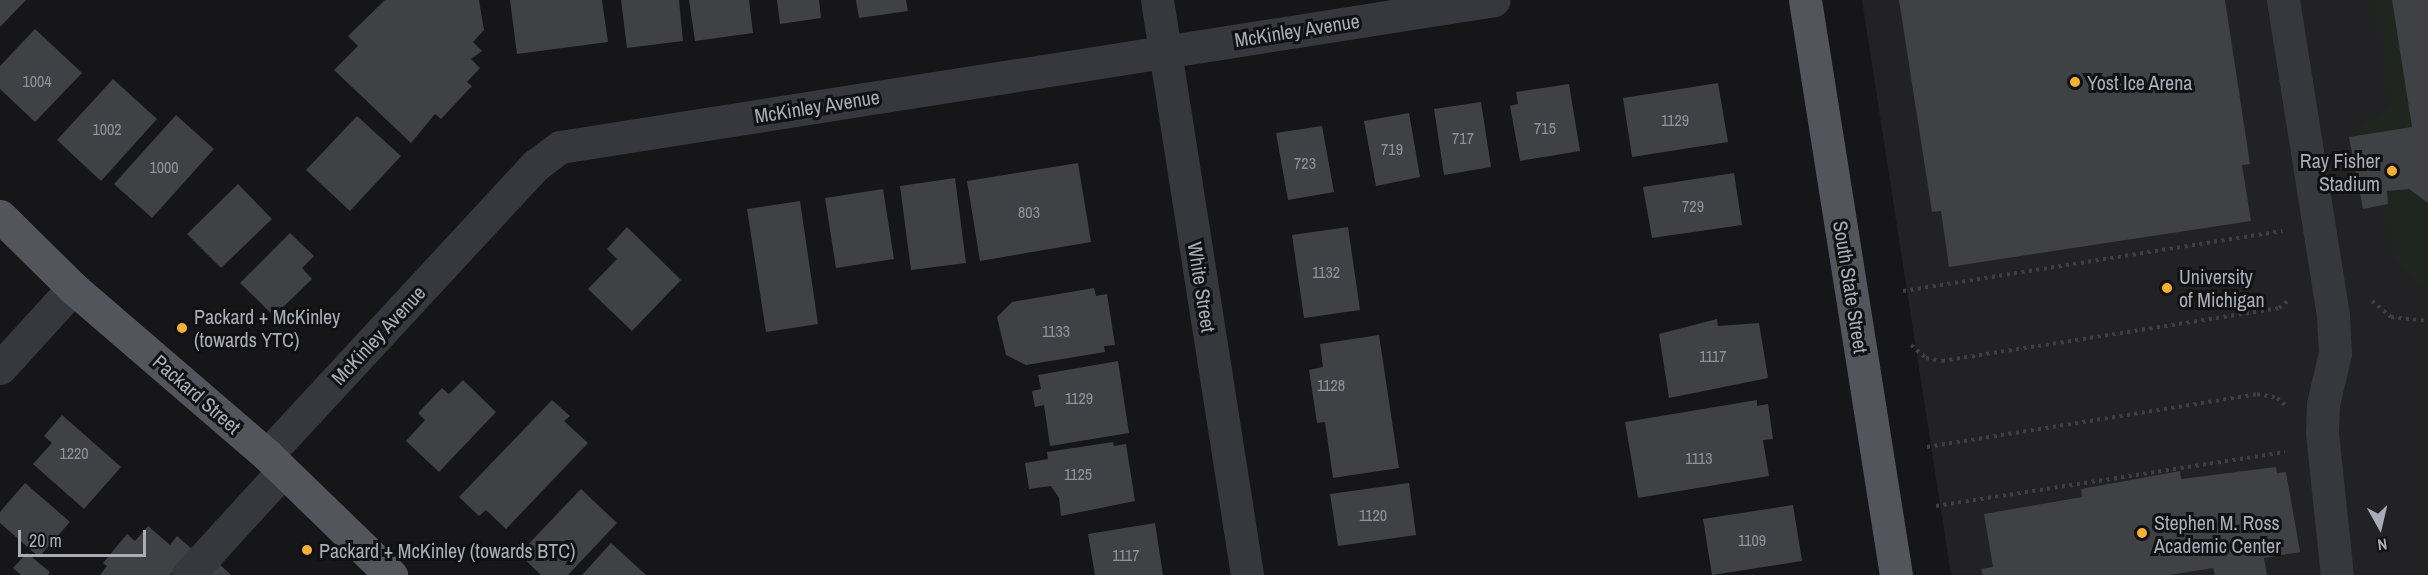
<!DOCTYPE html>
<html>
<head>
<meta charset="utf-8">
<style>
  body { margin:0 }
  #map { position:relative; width:2428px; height:575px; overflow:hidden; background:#161618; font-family:"Archivo Narrow",sans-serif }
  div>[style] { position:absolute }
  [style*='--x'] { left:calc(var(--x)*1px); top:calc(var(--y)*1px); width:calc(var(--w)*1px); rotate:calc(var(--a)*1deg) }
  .built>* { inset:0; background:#222225 }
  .green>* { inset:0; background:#1e261f }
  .building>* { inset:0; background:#404145 }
  .path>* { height:4px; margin-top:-2px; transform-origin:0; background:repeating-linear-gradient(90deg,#3d3f44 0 3px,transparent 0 7.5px) }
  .minor>* { height:33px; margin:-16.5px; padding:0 16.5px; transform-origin:16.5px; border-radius:16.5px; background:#37383d }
  .major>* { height:33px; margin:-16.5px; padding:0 16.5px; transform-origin:16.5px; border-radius:16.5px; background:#53555c }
  .dots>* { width:16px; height:16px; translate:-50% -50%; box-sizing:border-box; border:3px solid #111113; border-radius:50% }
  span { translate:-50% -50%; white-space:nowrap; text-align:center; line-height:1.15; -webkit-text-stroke:6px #111113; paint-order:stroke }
  .number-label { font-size:16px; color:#8e929b }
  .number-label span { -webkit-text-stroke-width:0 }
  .street-label { font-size:20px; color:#a8adb8 }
  .poi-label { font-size:20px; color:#a8adb8 }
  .left { translate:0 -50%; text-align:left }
  .right { translate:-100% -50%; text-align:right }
  .north { position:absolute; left:2350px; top:497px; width:60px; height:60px; -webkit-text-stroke:4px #111113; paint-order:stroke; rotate:172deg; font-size:16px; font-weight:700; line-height:24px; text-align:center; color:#a8adb8 }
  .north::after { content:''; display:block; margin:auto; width:21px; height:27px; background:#a8adb8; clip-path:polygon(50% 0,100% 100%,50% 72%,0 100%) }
  .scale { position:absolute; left:18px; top:530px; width:128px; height:27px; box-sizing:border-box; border:3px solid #a8adb8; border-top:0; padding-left:8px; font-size:18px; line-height:21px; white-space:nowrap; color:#a8adb8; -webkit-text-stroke:4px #111113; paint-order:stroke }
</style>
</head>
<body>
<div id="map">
  <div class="built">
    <i style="clip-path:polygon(1862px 0,2428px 0,2428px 575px,1951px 575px)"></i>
  </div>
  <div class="green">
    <i style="clip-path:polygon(2375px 0,2428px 0,2428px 286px,2416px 282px,2395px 259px,2388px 205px,2363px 209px,2349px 137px,2393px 103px)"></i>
  </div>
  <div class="building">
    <i style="clip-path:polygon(0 0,26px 0,0 27px)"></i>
    <i style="clip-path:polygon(385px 0,479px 0,484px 30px,473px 42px,482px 51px,471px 59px,480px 68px,467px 82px,472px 86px,441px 119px,435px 114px,411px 143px,334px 70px,358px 46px,348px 36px)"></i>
    <i style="clip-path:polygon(510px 0,602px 0,608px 42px,517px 54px)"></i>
    <i style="clip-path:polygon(621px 0,679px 0,683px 41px,627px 48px)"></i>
    <i style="clip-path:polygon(689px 0,749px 0,753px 33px,695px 41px)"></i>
    <i style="clip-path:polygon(777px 0,819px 0,821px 18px,780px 24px)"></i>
    <i style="clip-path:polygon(856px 0,906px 0,908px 11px,859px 18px)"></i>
    <i style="clip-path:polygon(1899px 0,2225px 0,2250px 164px,2242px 165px,2251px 221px,1949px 267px,1941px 211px,1932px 212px)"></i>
    <i style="clip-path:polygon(2392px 0,2428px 0,2428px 203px,2409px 189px,2387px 191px,2388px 204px,2363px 209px,2349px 137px,2412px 127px)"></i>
    <i style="clip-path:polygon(35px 29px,82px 73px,35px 122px,0 89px,0 66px)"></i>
    <i style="clip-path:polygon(113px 79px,157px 119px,101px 181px,57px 140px)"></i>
    <i style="clip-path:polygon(1718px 83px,1728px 142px,1632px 157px,1623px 98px)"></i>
    <i style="clip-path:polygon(1569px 84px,1580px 151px,1520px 161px,1510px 106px,1518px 104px,1516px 92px)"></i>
    <i style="clip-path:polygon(1481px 102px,1491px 167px,1444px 175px,1434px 109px)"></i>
    <i style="clip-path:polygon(1409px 113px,1420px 177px,1376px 186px,1364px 121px)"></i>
    <i style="clip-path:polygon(176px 115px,214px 149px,152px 218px,114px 184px)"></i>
    <i style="clip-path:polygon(357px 116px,401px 156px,350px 211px,306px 170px)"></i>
    <i style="clip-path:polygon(1322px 126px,1334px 192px,1288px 200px,1276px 133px)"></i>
    <i style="clip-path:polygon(1078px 163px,1091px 242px,980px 261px,967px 181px)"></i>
    <i style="clip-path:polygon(1734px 173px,1742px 225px,1652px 238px,1643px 187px)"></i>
    <i style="clip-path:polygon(955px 178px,966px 263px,911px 270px,900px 186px)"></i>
    <i style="clip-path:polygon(238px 184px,272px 219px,221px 268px,187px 234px)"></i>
    <i style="clip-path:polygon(883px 189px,894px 259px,836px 268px,825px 198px)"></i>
    <i style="clip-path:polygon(800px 201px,818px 324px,766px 332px,747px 209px)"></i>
    <i style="clip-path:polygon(627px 227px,681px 280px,632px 331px,588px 289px,617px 259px,607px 249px)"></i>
    <i style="clip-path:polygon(1348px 227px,1360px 310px,1304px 318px,1292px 235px)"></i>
    <i style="clip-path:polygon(290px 233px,314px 256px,302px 268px,312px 279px,274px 316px,240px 283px)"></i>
    <i style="clip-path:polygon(1094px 288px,1096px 296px,1107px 294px,1115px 345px,1104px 346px,1105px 352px,1026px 365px,1006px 355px,997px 317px,1012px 302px)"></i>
    <i style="clip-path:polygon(1717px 319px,1718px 326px,1759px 323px,1768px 378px,1669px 398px,1659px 334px)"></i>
    <i style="clip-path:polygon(1379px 335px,1399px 468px,1333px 478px,1325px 422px,1317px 423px,1309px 370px,1323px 367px,1320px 344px)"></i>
    <i style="clip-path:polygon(1118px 361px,1129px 433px,1050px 446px,1044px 405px,1035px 407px,1032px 391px,1041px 389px,1038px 375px)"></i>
    <i style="clip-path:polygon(463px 380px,496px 412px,439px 472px,406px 441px,425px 420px,418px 413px,442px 388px,449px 394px)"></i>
    <i style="clip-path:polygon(552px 400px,570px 416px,564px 421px,588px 443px,506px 529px,486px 510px,479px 516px,459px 497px)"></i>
    <i style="clip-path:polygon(1757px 400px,1757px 406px,1768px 404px,1773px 439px,1763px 440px,1769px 476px,1638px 498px,1625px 422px)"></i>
    <i style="clip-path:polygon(62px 415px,121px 467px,84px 509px,33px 464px,52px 443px,44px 436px)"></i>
    <i style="clip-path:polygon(1113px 442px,1114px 446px,1126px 444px,1135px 501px,1061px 516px,1059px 498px,1051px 486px,1029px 489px,1025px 463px,1048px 459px,1047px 452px)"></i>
    <i style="clip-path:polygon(2276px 467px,2277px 473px,2286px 472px,2300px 552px,2264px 558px,2267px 575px,2215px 575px,2213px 568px,2169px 575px,1983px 575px,1981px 569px,1993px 567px,1984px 514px,2082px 497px,2081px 489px,2180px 471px,2181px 479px)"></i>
    <i style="clip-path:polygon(25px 483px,70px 522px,39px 557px,0 523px,0 512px)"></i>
    <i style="clip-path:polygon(1409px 483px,1416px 535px,1338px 546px,1330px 494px)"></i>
    <i style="clip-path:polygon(581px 489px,617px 523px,568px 575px,541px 575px,519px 554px)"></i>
    <i style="clip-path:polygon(1793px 505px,1802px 561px,1712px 575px,1703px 519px)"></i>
    <i style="clip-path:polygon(1155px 523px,1163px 575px,1095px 575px,1088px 534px)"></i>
    <i style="clip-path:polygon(148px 526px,170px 545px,177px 536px,192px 549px,170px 575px,100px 575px,107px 566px,103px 563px,127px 534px,135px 541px)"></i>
    <i style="clip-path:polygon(611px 543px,646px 575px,582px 575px)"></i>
    <i style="clip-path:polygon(27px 553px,50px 572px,48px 575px,21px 575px,13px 568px)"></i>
    <i style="clip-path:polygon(215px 560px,231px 575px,202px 575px)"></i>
  </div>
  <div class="path">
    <i style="--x:1903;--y:291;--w:384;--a:-9"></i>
    <i style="--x:2372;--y:301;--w:25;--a:40"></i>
    <i style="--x:2391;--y:317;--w:37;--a:6"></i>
    <i style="--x:1911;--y:345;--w:20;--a:41"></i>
    <i style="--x:1926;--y:358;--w:16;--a:11"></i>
    <i style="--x:1942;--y:361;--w:341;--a:-8.9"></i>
    <i style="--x:2279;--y:308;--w:14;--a:-39"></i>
    <i style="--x:1927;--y:447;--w:334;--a:-9.1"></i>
    <i style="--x:2257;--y:394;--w:20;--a:11"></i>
    <i style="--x:2277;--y:398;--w:11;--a:41"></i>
    <i style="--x:1936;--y:506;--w:353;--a:-8.8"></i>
  </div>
  <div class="minor">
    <i style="--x:1157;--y:0;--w:582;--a:81.1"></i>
    <i style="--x:2283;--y:0;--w:320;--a:81"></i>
    <i style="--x:2333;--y:316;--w:37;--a:87"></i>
    <i style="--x:2335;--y:353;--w:52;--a:103.2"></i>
    <i style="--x:2323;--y:404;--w:29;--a:92"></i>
    <i style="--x:2322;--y:433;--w:143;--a:84"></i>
    <i style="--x:0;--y:368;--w:108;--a:-47.6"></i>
    <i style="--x:267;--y:455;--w:396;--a:-47.2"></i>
    <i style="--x:536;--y:165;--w:30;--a:-37"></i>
    <i style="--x:560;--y:147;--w:945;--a:-8.94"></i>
    <i style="--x:188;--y:575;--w:141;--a:-47.6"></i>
  </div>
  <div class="major">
    <i style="--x:1805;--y:0;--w:582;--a:81.01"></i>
    <i style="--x:0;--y:216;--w:103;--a:44.6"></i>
    <i style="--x:73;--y:288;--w:256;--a:40.7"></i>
    <i style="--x:267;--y:455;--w:173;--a:44.1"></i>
  </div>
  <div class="dots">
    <i style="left:2075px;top:82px;background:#f2b134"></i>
    <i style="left:2392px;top:171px;background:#f2b134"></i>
    <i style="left:2167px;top:288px;background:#f2b134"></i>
    <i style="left:182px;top:328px;background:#f2b134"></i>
    <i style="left:2142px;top:533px;background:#f2b134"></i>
    <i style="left:307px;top:550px;background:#f2b134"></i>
  </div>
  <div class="number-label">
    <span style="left:37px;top:81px">1004</span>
    <span style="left:1675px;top:120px">1129</span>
    <span style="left:1545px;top:128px">715</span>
    <span style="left:107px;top:129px">1002</span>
    <span style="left:1463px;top:138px">717</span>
    <span style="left:1392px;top:149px">719</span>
    <span style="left:1305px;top:163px">723</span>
    <span style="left:164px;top:167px">1000</span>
    <span style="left:1693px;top:206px">729</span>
    <span style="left:1029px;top:212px">803</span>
    <span style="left:1326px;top:272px">1132</span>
    <span style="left:1056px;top:331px">1133</span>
    <span style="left:1713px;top:356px">1117</span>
    <span style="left:1331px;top:385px">1128</span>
    <span style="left:1079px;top:398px">1129</span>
    <span style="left:74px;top:453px">1220</span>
    <span style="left:1699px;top:458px">1113</span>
    <span style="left:1078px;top:474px">1125</span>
    <span style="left:1373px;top:515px">1120</span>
    <span style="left:1752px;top:540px">1109</span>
    <span style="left:1126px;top:555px">1117</span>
  </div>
  <div class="street-label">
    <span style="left:1297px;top:30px;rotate:-9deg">McKinley Avenue</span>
    <span style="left:817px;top:106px;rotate:-9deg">McKinley Avenue</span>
    <span style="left:1202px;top:287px;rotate:81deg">White Street</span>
    <span style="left:1851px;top:287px;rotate:81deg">South State Street</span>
    <span style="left:378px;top:335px;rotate:-47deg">McKinley Avenue</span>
    <span style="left:197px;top:394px;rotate:41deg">Packard Street</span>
  </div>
  <div class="poi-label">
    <span class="left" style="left:2087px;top:82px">Yost Ice Arena</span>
    <span class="right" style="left:2380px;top:172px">Ray Fisher<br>Stadium</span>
    <span class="left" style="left:2179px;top:288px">University<br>of Michigan</span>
    <span class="left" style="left:194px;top:328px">Packard + McKinley<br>(towards YTC)</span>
    <span class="left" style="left:2154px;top:534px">Stephen M. Ross<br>Academic Center</span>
    <span class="left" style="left:319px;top:550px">Packard + McKinley (towards BTC)</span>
  </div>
  <div class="north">N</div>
  <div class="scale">20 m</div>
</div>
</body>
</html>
